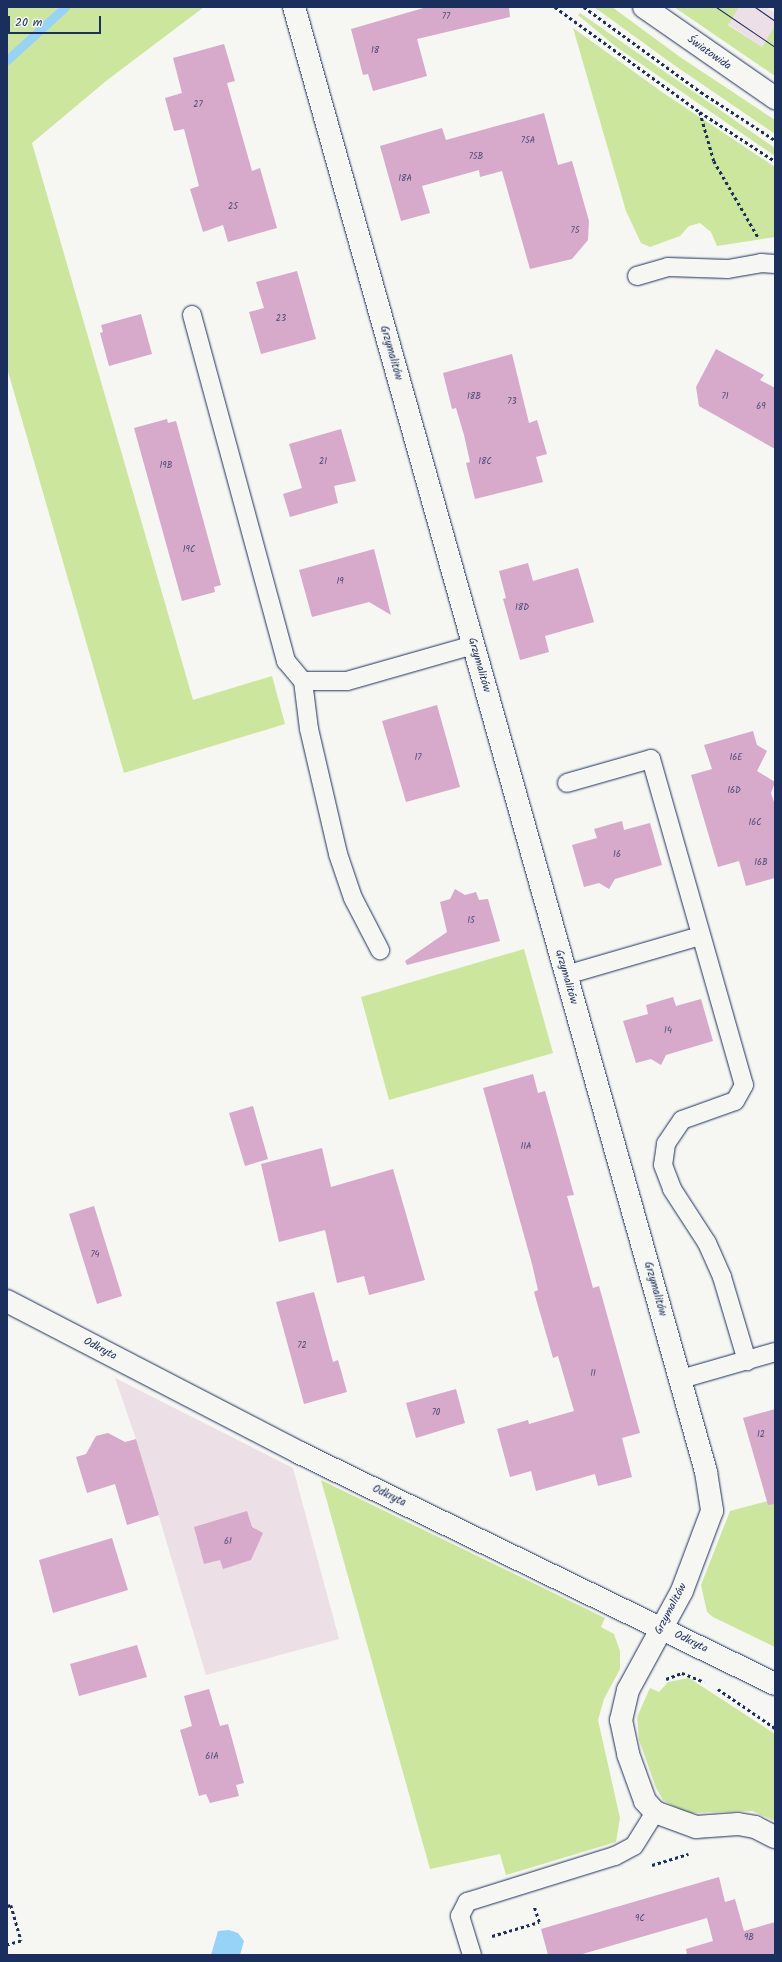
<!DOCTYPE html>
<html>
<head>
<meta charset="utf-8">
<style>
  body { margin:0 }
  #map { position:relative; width:782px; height:1962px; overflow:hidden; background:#f6f6f2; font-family:Kalam,sans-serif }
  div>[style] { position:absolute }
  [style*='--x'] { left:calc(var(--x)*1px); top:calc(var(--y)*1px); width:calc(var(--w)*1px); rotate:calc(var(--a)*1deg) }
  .built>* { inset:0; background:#eddfe6 }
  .green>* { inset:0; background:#cce79d }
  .water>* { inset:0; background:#96d3f7 }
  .stream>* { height:9px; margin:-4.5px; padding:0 4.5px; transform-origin:4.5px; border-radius:4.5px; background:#96d3f7 }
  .building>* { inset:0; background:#d7a9cb }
  .path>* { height:2.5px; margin-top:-1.25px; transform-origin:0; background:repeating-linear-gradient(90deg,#1b2f5e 0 3px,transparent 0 6px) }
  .roads { filter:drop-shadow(0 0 1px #1b2f5e) drop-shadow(0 0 1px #1b2f5e) }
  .service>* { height:18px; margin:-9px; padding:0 9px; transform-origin:9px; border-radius:9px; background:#f6f6f2 }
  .minor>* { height:22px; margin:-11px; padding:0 11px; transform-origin:11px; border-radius:11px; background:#f6f6f2 }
  .tertiary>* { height:22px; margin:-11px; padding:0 11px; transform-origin:11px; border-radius:11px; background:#f6f6f2 }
  .tram>* { height:1px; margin:-0.5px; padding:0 0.5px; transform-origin:0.5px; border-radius:0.5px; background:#1b2f5e }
  span { translate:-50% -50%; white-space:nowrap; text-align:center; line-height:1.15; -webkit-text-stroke:4px #f6f6f2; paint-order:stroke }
  .number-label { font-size:9px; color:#4a4e79 }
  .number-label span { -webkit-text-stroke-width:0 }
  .street-label { font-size:11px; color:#1b2f5e }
  .frame { position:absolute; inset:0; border:8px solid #1b2f5e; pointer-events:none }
  .scale { position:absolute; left:8px; top:16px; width:93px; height:18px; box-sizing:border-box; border:2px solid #1b2f5e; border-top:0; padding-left:5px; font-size:12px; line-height:14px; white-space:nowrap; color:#1b2f5e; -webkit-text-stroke:3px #f6f6f2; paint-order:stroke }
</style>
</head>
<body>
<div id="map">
  <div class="built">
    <i style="clip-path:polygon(739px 7px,766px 7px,775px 13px,775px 25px,762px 47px,728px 24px)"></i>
    <i style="clip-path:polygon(115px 1378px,293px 1468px,339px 1639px,206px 1675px,136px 1439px)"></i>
  </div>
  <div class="green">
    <i style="clip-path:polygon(7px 7px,204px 7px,106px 81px,32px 143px,193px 700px,272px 676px,285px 724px,124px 773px,7px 368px)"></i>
    <i style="clip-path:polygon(594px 7px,612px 7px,680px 57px,775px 120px,775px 134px,674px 65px)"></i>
    <i style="clip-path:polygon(674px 7px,739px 7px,728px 25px,762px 47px,775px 25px,775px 76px)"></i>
    <i style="clip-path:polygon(580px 13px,775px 148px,775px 156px,615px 46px,578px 15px)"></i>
    <i style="clip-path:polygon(573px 28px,662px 92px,775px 167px,775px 237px,717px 246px,711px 232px,700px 223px,689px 226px,680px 236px,650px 247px,641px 243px,626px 211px)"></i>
    <i style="clip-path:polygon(524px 949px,553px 1053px,389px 1100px,361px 997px)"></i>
    <i style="clip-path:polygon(321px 1480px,605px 1618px,601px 1627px,614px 1634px,620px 1651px,620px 1669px,604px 1699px,598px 1720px,620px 1818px,616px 1842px,506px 1875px,500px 1854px,430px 1869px)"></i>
    <i style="clip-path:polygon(775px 1499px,774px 1591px,775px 1647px,713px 1617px,707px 1612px,701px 1585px,730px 1511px)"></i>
    <i style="clip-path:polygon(689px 1678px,775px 1734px,775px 1821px,752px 1811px,692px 1813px,680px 1810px,663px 1800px,656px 1788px,639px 1740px,637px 1717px,650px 1688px,659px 1692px,668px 1682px)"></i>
  </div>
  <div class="water">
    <i style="clip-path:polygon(229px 1930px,238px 1933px,244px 1941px,240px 1955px,211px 1955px,218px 1931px)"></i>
  </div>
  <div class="stream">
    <i style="--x:7;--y:60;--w:79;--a:-42.4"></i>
  </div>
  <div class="building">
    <i style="clip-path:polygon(427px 7px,509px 7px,510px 17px,417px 39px,427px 76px,373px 91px,368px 74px,363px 75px,351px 29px)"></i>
    <i style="clip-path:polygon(224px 44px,235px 81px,227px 83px,252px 171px,260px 168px,277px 228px,228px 242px,223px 225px,203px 232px,190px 189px,199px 186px,184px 129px,174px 131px,165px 98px,182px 93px,173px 58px)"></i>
    <i style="clip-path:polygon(544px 113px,558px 165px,572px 161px,589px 221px,588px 240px,572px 259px,530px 269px,502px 171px,480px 177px,479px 170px,422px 186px,430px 213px,401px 221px,380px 146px,442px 128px,446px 140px)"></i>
    <i style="clip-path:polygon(297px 271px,316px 339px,261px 354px,249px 312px,264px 308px,256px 282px)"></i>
    <i style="clip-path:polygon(141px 314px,152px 354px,109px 366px,100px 333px,103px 332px,101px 325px)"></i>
    <i style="clip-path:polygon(716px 349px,764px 375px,760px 380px,775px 388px,775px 449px,699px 406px,696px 387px)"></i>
    <i style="clip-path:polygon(512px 354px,529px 423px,537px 420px,547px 454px,536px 457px,543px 482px,475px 499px,466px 463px,470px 462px,464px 435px,456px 408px,452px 409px,443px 373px)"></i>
    <i style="clip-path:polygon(167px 419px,168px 423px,176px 421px,221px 585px,214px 587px,215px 592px,182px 601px,134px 428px)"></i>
    <i style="clip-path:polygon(341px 429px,356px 481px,334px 486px,338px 503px,290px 517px,283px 494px,302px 488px,289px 444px)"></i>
    <i style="clip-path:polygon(374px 549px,391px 615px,369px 602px,312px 617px,299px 570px)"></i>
    <i style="clip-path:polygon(528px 563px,533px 581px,578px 568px,594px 622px,545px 636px,549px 652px,520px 660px,503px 599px,506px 598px,499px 571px)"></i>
    <i style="clip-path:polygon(437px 705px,460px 787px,406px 802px,382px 721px)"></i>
    <i style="clip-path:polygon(753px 731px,757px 745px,767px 751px,757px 771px,775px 782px,771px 793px,775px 805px,775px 878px,746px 886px,739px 861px,718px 867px,691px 775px,712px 769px,704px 745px)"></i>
    <i style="clip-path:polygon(622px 821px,624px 830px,650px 823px,662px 865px,615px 879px,609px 889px,599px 883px,584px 887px,572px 845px,597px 838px,594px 829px)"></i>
    <i style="clip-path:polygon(455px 889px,465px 895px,476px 892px,479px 900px,488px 899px,500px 941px,407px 965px,405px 961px,447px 932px,440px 902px,450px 899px)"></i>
    <i style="clip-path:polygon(673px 997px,676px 1006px,701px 999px,713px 1041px,666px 1055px,661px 1065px,651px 1059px,636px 1063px,623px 1021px,648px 1014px,646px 1005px)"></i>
    <i style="clip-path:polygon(533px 1074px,538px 1093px,545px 1091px,574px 1195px,567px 1196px,593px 1288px,599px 1286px,640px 1433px,622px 1438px,632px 1477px,598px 1486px,595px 1474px,536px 1491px,531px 1471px,510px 1477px,497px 1429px,528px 1420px,529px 1424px,574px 1411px,558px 1356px,553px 1358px,534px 1292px,538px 1290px,532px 1264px,483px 1088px)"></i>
    <i style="clip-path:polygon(253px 1106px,268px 1159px,245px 1166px,229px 1113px)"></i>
    <i style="clip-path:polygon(322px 1148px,331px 1187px,393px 1169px,425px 1280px,369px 1295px,364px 1276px,337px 1283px,325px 1230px,279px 1242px,261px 1164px)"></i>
    <i style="clip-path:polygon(94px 1206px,122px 1296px,97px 1304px,69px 1214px)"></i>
    <i style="clip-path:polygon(314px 1292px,333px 1362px,338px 1360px,347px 1392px,304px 1404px,276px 1302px)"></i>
    <i style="clip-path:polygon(456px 1389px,465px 1423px,416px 1438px,406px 1403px)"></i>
    <i style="clip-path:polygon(775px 1409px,775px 1504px,768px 1505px,743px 1418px)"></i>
    <i style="clip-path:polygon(108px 1433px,125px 1442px,136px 1439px,159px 1515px,127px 1525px,115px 1484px,87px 1493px,76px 1457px,86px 1454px,96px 1436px)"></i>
    <i style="clip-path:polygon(247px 1511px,252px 1527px,263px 1533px,251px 1560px,223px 1569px,220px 1560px,204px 1564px,194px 1527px)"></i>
    <i style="clip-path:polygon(112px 1538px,128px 1590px,53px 1613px,39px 1560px)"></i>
    <i style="clip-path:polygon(137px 1645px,147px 1677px,79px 1696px,70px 1664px)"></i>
    <i style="clip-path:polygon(209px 1689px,220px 1726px,228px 1724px,244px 1783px,236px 1785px,239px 1796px,210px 1803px,206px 1794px,199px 1796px,180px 1730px,192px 1726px,184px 1696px)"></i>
    <i style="clip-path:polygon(719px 1877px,725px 1902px,735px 1899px,744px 1931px,775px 1922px,775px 1955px,687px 1955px,686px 1949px,713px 1941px,707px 1918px,579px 1955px,548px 1955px,541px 1929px)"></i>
  </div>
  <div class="path">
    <i style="--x:555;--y:7;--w:179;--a:35.9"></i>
    <i style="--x:700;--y:112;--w:90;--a:33.2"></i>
    <i style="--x:584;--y:7;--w:145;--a:36"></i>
    <i style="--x:701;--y:92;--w:88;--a:33"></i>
    <i style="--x:700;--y:112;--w:51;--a:74.1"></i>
    <i style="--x:714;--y:161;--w:88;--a:59.9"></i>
    <i style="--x:666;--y:1679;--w:17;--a:-21"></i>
    <i style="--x:682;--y:1673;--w:24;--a:22"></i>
    <i style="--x:718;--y:1689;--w:69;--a:34.4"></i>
    <i style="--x:652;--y:1865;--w:38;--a:-17"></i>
    <i style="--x:7;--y:1906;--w:4;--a:-14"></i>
    <i style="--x:11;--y:1905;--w:37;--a:74"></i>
    <i style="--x:21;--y:1941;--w:15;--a:164"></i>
    <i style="--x:492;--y:1936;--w:49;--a:-16.6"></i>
    <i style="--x:539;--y:1922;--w:16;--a:-108"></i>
  </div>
  <div class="roads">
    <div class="service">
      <i style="--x:637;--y:276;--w:32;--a:-16"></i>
      <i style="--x:668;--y:267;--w:60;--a:1.9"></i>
      <i style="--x:728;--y:269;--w:34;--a:-10"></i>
      <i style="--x:761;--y:263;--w:14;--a:4"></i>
      <i style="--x:192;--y:315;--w:359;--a:74.8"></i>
      <i style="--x:286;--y:661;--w:26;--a:50"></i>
      <i style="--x:303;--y:681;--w:44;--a:0"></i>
      <i style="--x:347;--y:681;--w:131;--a:-15.9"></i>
      <i style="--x:303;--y:681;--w:48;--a:82.9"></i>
      <i style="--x:309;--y:729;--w:128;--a:76.9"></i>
      <i style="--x:338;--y:854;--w:46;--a:71.2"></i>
      <i style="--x:353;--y:898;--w:59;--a:62.6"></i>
      <i style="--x:567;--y:783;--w:87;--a:-15.9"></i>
      <i style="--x:651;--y:759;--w:339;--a:74.1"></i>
      <i style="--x:744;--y:1085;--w:18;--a:119"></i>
      <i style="--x:735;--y:1101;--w:56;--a:160.3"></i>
      <i style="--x:682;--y:1120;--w:29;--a:124"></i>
      <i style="--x:666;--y:1144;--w:21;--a:98"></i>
      <i style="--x:663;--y:1165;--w:26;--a:69"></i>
      <i style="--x:672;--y:1189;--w:64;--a:57.1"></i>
      <i style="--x:707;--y:1243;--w:37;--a:66"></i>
      <i style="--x:722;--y:1277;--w:88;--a:73.4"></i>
      <i style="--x:566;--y:975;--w:140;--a:-16.2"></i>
      <i style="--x:681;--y:1379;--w:98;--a:-16"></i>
      <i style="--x:472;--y:1955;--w:41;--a:-107.1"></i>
      <i style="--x:460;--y:1916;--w:16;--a:-63"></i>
      <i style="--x:467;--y:1902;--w:155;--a:-17.3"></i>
      <i style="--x:615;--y:1856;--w:21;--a:-28"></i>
      <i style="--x:634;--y:1846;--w:40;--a:-58"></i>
    </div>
    <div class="minor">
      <i style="--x:294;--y:7;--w:1522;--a:74.29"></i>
      <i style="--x:706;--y:1472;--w:39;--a:81"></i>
      <i style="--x:712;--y:1511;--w:85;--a:110.6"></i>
      <i style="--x:682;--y:1591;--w:113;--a:118.6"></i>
      <i style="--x:628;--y:1690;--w:31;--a:103"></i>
      <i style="--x:621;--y:1720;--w:35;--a:78"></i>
      <i style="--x:628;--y:1754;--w:50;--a:70.1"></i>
      <i style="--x:645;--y:1801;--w:15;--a:48"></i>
      <i style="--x:655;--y:1812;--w:44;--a:20.1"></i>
      <i style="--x:696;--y:1827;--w:42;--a:-4.1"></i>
      <i style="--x:738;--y:1824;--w:17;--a:10"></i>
      <i style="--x:755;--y:1827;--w:22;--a:27"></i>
      <i style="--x:7;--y:1301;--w:330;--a:27.4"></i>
      <i style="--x:300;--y:1453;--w:528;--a:25.93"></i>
    </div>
    <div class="tertiary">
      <i style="--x:644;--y:7;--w:160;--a:34.8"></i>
    </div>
  </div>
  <div class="tram">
    <i style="--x:716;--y:7;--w:71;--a:34.1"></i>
    <i style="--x:755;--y:7;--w:24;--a:35"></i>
  </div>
  <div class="number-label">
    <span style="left:446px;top:17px">77</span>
    <span style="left:375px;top:51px">18</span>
    <span style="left:198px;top:105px">27</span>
    <span style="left:528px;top:141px">75A</span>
    <span style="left:476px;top:157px">75B</span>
    <span style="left:405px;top:179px">18A</span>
    <span style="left:233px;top:207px">25</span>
    <span style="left:575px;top:231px">75</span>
    <span style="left:281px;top:319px">23</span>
    <span style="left:474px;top:397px">18B</span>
    <span style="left:725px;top:397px">71</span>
    <span style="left:512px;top:402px">73</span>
    <span style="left:761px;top:407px">69</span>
    <span style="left:323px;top:462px">21</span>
    <span style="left:485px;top:462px">18C</span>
    <span style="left:166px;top:466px">19B</span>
    <span style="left:189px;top:550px">19C</span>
    <span style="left:340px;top:582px">19</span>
    <span style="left:522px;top:608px">18D</span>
    <span style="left:418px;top:758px">17</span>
    <span style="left:736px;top:758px">16E</span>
    <span style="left:734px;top:791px">16D</span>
    <span style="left:755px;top:823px">16C</span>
    <span style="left:617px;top:855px">16</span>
    <span style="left:761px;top:863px">16B</span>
    <span style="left:471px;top:921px">15</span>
    <span style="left:668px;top:1031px">14</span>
    <span style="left:526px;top:1147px">11A</span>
    <span style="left:95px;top:1255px">74</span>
    <span style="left:302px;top:1346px">72</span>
    <span style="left:593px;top:1374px">11</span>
    <span style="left:436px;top:1413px">70</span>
    <span style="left:761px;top:1435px">12</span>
    <span style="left:228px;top:1542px">61</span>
    <span style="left:212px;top:1757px">61A</span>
    <span style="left:640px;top:1919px">9C</span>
    <span style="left:749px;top:1938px">9B</span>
  </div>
  <div class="street-label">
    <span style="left:709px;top:53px;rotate:35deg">Światowida</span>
    <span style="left:391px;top:353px;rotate:74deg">Grzymalitów</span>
    <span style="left:479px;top:665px;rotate:74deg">Grzymalitów</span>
    <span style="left:566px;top:977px;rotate:74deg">Grzymalitów</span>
    <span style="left:655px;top:1289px;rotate:74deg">Grzymalitów</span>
    <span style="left:100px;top:1349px;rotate:28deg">Odkryta</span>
    <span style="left:389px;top:1496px;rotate:26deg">Odkryta</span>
    <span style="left:671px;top:1609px;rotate:-62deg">Grzymalitów</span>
    <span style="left:691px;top:1642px;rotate:26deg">Odkryta</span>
  </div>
  <div class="frame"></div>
  <div class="scale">20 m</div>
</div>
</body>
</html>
